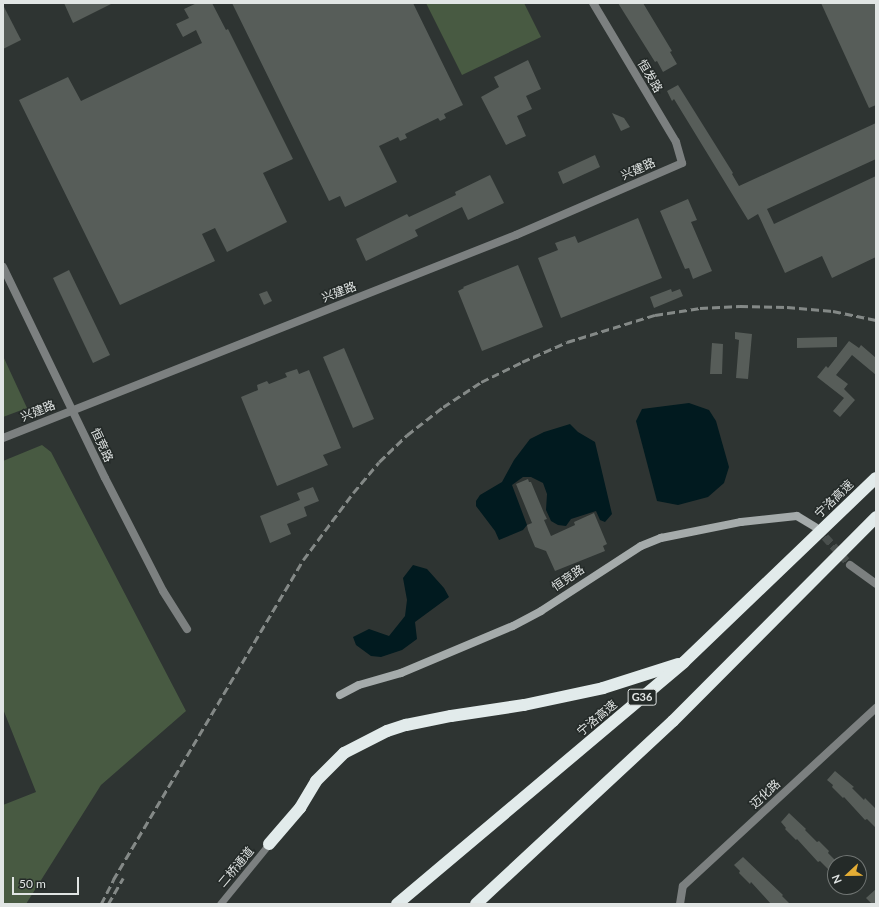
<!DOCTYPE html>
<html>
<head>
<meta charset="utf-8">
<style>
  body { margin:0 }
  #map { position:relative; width:879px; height:907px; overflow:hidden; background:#2e3432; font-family:Lato,"Noto Sans SC",sans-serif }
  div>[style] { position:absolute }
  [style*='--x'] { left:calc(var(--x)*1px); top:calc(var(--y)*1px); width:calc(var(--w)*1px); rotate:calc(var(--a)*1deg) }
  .green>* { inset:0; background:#485a42 }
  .water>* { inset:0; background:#011a1f }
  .building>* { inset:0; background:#575d59 }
  .tertiary-tunnel>* { height:8px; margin-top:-4px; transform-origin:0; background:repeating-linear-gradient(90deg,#494f4d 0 8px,transparent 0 12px) }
  .minor>* { height:7px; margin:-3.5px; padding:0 3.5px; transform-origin:3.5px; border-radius:3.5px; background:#7c8080 }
  .tertiary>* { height:8px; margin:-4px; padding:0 4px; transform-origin:4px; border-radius:4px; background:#7c8080 }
  .secondary>* { height:8px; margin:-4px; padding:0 4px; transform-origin:4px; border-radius:4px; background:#a5abab }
  .motorway>* { height:12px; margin:-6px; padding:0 6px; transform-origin:6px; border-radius:6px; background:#e2ebeb }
  .rail>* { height:2.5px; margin-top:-1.25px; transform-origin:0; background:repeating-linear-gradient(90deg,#848987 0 8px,transparent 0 12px) }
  span { translate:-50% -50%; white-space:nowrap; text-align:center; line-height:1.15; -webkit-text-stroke:3px #242a28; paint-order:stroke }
  .shield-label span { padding:1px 3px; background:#242a28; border:1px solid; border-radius:3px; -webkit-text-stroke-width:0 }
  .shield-label { font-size:11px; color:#e1e5e4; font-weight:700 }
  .street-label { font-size:12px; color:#e1e5e4 }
  .frame { position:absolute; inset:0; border:4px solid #e1e5e4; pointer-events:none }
  .north { position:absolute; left:827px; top:855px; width:40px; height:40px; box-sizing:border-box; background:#242a28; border:1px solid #707573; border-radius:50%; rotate:248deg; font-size:11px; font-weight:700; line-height:16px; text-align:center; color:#e1e5e4 }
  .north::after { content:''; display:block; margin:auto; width:14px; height:18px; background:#e4ad35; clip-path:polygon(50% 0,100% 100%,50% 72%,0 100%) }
  .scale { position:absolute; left:12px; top:877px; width:67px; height:18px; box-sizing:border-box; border:2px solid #e1e5e4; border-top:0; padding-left:5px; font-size:12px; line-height:14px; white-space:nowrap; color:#e1e5e4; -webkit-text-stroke:3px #242a28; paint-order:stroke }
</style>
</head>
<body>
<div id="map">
  <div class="green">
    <i style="clip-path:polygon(426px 3px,524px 3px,541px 37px,462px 75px)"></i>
    <i style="clip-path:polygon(3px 356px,27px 408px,3px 417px)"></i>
    <i style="clip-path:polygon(42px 445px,51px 452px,186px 711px,101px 785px,26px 904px,3px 904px,3px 805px,36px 792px,3px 709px,3px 461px)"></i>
  </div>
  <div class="water">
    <i style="clip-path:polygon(689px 403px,709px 410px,716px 421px,729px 467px,724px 483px,708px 497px,678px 505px,657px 501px,636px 421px,642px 409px)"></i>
    <i style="clip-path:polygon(570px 424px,578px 432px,595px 442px,612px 514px,605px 522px,600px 520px,596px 511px,571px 519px,566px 526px,558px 525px,551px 521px,546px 510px,547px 494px,543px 483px,531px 477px,523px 477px,512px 485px,527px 525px,523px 530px,499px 540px,495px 531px,476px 506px,476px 501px,480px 495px,502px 482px,514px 460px,530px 439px,544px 432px)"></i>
    <i style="clip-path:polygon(413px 565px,427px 569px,444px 588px,449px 597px,415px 622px,417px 639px,402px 650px,381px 657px,371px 656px,356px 645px,353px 637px,369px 629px,389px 636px,405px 616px,407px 600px,403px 578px)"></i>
  </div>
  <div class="building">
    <i style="clip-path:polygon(64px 3px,113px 3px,73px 23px)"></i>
    <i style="clip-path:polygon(197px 3px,212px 3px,226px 30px,228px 29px,293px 159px,263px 173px,287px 222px,227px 252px,215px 228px,202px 234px,215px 261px,120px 305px,19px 100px,68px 77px,81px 101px,202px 43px,196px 30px,183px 37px,176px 24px,189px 18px,184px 9px)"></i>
    <i style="clip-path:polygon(232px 3px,413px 3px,463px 105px,444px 114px,446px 118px,440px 121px,438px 118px,405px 134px,407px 138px,400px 141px,398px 137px,379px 146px,397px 182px,345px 207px,340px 196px,329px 201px)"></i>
    <i style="clip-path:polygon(618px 3px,643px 3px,672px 51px,670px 52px,677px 64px,663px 72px,657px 61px,655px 62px)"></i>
    <i style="clip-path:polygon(821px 3px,876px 3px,876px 105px,869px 108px)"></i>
    <i style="clip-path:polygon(3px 5px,21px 40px,3px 49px)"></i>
    <i style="clip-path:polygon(528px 60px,541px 89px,526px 96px,532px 109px,517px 116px,526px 136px,506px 145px,481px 97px,499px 87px,494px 77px)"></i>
    <i style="clip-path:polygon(678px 85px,733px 173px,732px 174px,739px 186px,876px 123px,876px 159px,767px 209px,774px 224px,876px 176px,876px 257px,832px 278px,822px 256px,785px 273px,758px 214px,748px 220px,674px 99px,672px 101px,667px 91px)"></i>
    <i style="clip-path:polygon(612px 113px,624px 118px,630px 127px,621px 131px)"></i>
    <i style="clip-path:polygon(595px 155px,600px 167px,563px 184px,558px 172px)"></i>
    <i style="clip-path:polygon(490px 175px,504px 203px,468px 220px,462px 207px,415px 230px,418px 236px,366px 261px,356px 239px,407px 214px,409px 217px,456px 195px,455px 192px)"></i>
    <i style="clip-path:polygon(688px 199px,697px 220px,691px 222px,712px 271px,693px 279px,689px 268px,685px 269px,660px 211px)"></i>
    <i style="clip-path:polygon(638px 218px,662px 278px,561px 318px,538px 258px,558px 250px,555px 243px,575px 236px,578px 243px)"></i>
    <i style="clip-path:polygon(518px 265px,543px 327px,482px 351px,458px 291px,464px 288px,463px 287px)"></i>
    <i style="clip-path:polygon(69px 270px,110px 355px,93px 363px,53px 278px)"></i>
    <i style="clip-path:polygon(671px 289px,672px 292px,680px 289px,683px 296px,654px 308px,650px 297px)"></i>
    <i style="clip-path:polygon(267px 291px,272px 301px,264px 305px,259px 294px)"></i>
    <i style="clip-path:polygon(735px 332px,752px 334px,748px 379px,736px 378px,739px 340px,735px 339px)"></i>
    <i style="clip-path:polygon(837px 337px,837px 347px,797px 348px,797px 338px)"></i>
    <i style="clip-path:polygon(849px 341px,859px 348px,861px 345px,876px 358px,876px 375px,852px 355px,836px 375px,848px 384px,844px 389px,855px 400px,840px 417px,833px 411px,844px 398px,817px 377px,826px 366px,828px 368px)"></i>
    <i style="clip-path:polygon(712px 343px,723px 344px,722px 374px,710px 374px)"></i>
    <i style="clip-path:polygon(344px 348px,374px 419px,353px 428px,323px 357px)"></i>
    <i style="clip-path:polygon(297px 369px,299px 374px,309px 370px,341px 448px,323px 455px,328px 465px,277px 486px,241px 397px,258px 390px,257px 385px,267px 381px,269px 384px,287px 377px,285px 373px)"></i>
    <i style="clip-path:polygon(528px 479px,529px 482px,531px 482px,544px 513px,547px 519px,544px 520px,551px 536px,575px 525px,574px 522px,594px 513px,607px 544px,603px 546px,605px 551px,555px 571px,546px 551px,535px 547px,528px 530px,527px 525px,532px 523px,516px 484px)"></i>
    <i style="clip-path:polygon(313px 487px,319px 501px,304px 507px,307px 516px,287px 524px,291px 534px,270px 543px,260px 516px,300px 500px,297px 493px)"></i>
    <i style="clip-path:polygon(835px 771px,854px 787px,852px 788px,864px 800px,865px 798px,876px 809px,876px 828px,867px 819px,865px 820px,844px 797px,843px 798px,832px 787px,833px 785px,827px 780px)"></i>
    <i style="clip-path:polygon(789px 813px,806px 829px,805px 830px,817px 842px,819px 841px,829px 851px,828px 853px,835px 860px,835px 876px,820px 861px,818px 862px,797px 839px,796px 840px,785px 829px,786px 828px,781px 822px)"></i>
    <i style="clip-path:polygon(743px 857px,783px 895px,782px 896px,790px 904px,771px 904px,751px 882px,750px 884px,739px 873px,740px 871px,734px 865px)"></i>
    <i style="clip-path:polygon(876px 889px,876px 904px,872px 904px,866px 898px)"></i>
  </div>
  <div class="tertiary-tunnel">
    <i style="--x:817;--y:528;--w:50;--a:48.3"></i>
  </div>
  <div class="minor">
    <i style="--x:220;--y:904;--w:77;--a:-50.8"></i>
  </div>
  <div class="tertiary">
    <i style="--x:3;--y:267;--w:234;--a:64.2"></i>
    <i style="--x:105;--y:478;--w:127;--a:62.8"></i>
    <i style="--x:163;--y:591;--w:45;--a:57.7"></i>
    <i style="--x:3;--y:438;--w:552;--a:-21.59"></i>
    <i style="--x:516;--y:235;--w:181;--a:-23.4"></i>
    <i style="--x:682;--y:163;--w:22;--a:-106"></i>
    <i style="--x:676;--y:142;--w:162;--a:-120.8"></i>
    <i style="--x:850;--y:565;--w:32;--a:36"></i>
    <i style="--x:680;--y:904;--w:18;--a:-81"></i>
    <i style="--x:683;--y:886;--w:263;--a:-42.7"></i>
  </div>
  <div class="secondary">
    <i style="--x:340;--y:695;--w:21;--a:-28"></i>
    <i style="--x:359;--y:685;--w:44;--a:-15.9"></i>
    <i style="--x:401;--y:673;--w:121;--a:-22.8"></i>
    <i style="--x:513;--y:626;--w:32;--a:-28"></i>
    <i style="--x:541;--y:611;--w:119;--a:-33"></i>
    <i style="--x:641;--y:546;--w:22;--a:-22"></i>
    <i style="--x:661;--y:538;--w:82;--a:-11.3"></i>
    <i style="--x:741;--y:522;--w:56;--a:-6.1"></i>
    <i style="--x:797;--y:516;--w:21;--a:31"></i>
  </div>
  <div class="motorway">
    <i style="--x:269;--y:844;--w:48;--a:-49.3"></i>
    <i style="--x:300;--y:808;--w:31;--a:-59"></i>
    <i style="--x:316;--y:781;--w:40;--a:-45"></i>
    <i style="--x:344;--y:753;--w:48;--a:-27.1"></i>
    <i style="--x:387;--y:731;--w:20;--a:-18"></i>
    <i style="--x:406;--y:725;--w:46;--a:-11.3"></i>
    <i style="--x:451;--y:716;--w:74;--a:-8.6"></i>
    <i style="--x:524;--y:705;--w:81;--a:-12.1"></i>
    <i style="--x:603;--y:688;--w:79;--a:-17.7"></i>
    <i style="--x:397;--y:904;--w:375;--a:-40.1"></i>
    <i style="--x:684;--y:662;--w:266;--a:-43.8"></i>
    <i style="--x:476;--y:904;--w:269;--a:-42.9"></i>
    <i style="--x:673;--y:721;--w:288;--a:-45.1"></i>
  </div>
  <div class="rail">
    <i style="--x:101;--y:904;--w:27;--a:-63"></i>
    <i style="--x:113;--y:880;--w:372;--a:-59.3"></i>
    <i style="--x:303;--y:560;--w:84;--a:-53.3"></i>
    <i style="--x:353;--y:493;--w:40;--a:-50"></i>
    <i style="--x:379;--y:462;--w:39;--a:-44"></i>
    <i style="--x:407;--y:435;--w:46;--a:-37.9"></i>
    <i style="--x:443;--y:407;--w:45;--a:-33.3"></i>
    <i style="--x:481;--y:382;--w:46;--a:-26"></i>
    <i style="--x:522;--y:362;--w:49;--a:-24"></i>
    <i style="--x:567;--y:342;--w:92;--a:-17.1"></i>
    <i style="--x:655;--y:315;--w:46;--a:-8.8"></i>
    <i style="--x:700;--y:308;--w:40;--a:-2.9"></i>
    <i style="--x:740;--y:306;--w:47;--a:1.2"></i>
    <i style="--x:787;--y:307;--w:46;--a:5"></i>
    <i style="--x:833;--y:311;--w:44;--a:11.8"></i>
    <i style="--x:108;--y:904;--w:30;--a:-60"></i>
  </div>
  <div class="shield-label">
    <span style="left:642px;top:697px">G36</span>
  </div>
  <div class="street-label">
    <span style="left:650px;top:76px;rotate:59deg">恒发路</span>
    <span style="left:638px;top:169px;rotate:-24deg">兴建路</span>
    <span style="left:339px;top:292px;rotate:-21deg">兴建路</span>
    <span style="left:38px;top:411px;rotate:-22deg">兴建路</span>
    <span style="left:102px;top:445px;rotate:65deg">恒竞路</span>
    <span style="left:834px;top:499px;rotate:-44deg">宁洛高速</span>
    <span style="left:568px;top:578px;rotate:-34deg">恒竞路</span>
    <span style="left:597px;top:718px;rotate:-40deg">宁洛高速</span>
    <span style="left:765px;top:794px;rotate:-43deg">迈化路</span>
    <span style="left:236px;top:867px;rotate:-50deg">二桥通道</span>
  </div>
  <div class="frame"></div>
  <div class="north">N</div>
  <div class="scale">50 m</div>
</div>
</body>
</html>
